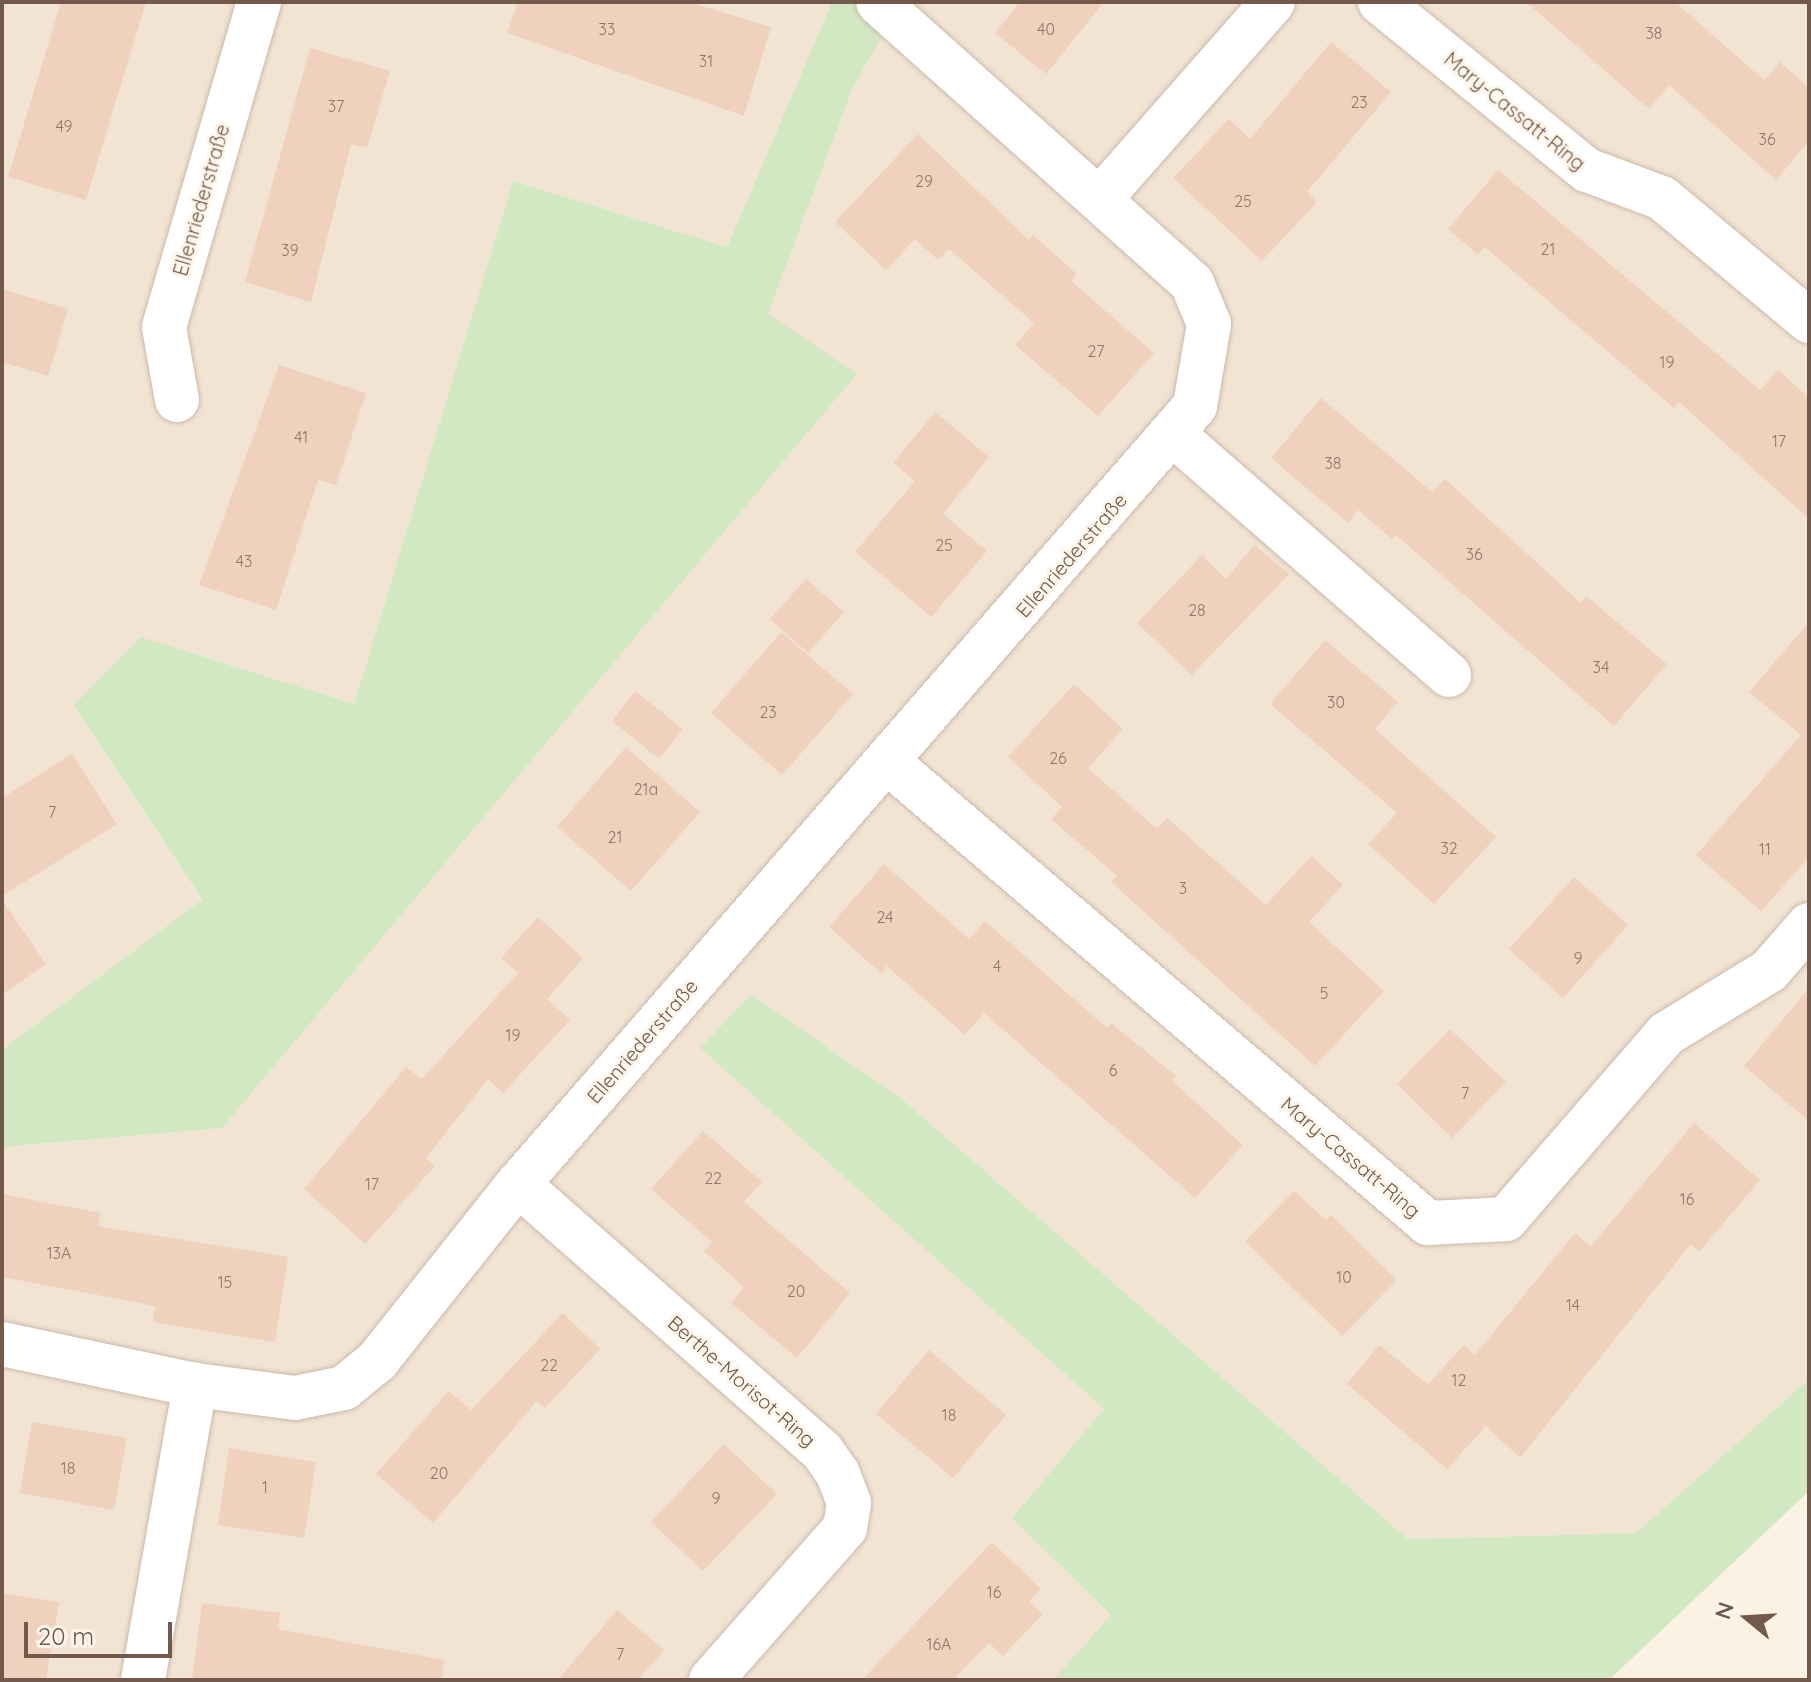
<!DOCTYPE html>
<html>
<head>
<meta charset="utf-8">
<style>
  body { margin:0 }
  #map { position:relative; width:1811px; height:1682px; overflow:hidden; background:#fbf2e4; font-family:Quicksand,sans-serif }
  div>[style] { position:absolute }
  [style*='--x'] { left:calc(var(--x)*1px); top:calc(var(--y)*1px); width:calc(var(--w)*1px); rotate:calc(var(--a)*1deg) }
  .residential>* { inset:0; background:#f2e4d3 }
  .green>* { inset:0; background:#d2e8c3 }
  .building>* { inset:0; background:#efd1bd }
  .roads { filter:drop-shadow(0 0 2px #ccbaab) drop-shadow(0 0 2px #ccbaab) }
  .minor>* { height:44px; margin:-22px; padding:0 22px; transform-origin:22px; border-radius:22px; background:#fff }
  span { translate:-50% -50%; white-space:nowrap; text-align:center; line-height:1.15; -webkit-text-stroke:6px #fef6ea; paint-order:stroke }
  .number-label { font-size:16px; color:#917768 }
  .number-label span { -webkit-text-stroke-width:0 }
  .street-label { font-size:20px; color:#72594b }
  .frame { position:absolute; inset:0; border:4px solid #72594b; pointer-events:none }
  .north { position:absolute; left:1707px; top:1578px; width:80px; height:80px; -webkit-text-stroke:6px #fef6ea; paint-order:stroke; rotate:288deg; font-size:22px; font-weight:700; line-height:32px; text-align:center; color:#72594b }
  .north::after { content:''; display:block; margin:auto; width:28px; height:36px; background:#72594b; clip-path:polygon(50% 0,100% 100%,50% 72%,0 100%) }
  .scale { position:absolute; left:24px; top:1622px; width:148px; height:36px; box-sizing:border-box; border:4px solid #72594b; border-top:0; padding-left:10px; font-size:24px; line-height:28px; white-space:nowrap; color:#72594b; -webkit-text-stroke:6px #fef6ea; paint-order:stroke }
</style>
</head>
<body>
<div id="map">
  <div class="residential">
    <i style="clip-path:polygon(2px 2px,832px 2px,727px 247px,513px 181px,354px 704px,141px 637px,75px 705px,202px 901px,2px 1050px)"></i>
    <i style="clip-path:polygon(902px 2px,1809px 2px,1809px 1379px,1636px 1533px,1408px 1539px,903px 1100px,751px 994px,700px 1048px,1104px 1409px,1013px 1518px,1111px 1615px,1053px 1680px,2px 1680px,2px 1147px,222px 1128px,856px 375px,768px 314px,853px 87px)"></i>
  </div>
  <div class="green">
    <i style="clip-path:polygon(832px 2px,902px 2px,853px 87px,768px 314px,857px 374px,222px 1128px,2px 1147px,2px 1050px,202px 900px,74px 705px,141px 637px,354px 704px,513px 181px,727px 247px)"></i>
    <i style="clip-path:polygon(751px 994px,903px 1100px,1408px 1539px,1636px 1533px,1809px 1379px,1809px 1491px,1609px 1680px,1053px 1680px,1111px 1615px,1012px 1518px,1104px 1409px,700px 1048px)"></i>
  </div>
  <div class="building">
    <i style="clip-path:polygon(61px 2px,146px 2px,86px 200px,8px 177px)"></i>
    <i style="clip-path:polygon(518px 2px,689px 2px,771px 27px,744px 116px,507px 33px)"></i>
    <i style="clip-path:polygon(1020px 2px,1104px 2px,1046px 74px,995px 33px)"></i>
    <i style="clip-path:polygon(1526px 2px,1675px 2px,1764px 80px,1780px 62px,1809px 88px,1809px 141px,1776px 180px,1669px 85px,1649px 109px)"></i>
    <i style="clip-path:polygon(1331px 42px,1391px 92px,1307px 192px,1317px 202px,1262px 261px,1173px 178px,1229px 119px,1250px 139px)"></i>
    <i style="clip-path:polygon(310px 48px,390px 71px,367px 148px,351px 144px,311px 302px,245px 282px)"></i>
    <i style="clip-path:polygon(918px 134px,1029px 240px,1033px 235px,1077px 274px,1071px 281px,1154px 353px,1098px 416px,1015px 345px,1034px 323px,949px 249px,938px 260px,915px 239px,886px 270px,835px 222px)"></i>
    <i style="clip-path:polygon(1498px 170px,1760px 390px,1778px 370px,1809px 398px,1809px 519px,1679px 402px,1674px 408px,1485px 247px,1478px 255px,1448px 229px)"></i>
    <i style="clip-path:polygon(2px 289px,68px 309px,48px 376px,2px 362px)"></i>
    <i style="clip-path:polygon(279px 365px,366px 393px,336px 485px,318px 480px,276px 610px,199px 585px)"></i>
    <i style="clip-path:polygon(1321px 398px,1432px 492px,1445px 479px,1581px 603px,1586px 596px,1667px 664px,1614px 726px,1396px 535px,1392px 539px,1358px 510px,1348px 523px,1271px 458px)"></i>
    <i style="clip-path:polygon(935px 412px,989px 457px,943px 514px,987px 551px,931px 617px,855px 552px,915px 481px,893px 463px)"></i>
    <i style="clip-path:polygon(1254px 545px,1289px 574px,1192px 675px,1137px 623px,1202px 555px,1226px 579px)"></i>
    <i style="clip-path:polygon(806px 579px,844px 612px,808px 653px,770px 619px)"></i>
    <i style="clip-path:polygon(1809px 622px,1809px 857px,1761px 911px,1696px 855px,1801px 735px,1749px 692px)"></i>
    <i style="clip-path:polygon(781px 632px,853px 694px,782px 775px,711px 713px)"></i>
    <i style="clip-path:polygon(1325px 640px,1398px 702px,1375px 729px,1496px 837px,1434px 904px,1368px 844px,1397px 813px,1270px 704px)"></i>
    <i style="clip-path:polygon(1074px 684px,1123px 729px,1088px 768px,1157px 829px,1167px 818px,1266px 905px,1311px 856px,1343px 885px,1309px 922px,1384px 991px,1315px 1066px,1111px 882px,1117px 876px,1051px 819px,1062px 807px,1008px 757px)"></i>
    <i style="clip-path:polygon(635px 691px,683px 729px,659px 759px,612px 721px)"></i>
    <i style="clip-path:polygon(626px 747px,700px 812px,631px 891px,557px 827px)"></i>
    <i style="clip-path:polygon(72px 754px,117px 824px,2px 896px,2px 798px)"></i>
    <i style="clip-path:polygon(884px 864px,969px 939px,985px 921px,1107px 1028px,1111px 1023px,1176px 1076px,1172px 1081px,1243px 1145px,1195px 1198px,984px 1013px,965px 1035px,887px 966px,881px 973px,829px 927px)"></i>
    <i style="clip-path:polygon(1574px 877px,1628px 925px,1563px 998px,1509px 949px)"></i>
    <i style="clip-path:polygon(2px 900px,46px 964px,2px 995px)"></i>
    <i style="clip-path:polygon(538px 917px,583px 958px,547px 999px,570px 1020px,503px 1093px,488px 1079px,426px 1158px,435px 1166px,365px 1244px,304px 1189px,406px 1067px,422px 1079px,518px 973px,501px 958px)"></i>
    <i style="clip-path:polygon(1809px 988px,1809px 1121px,1744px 1066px)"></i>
    <i style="clip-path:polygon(1450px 1029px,1506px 1082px,1452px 1138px,1397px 1084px)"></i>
    <i style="clip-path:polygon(1694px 1123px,1760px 1180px,1699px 1252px,1691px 1244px,1520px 1458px,1486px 1426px,1447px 1469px,1347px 1384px,1379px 1345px,1428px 1384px,1464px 1345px,1475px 1355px,1575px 1233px,1591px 1246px)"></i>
    <i style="clip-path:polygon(703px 1131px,762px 1182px,744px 1202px,850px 1293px,797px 1358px,731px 1303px,744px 1287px,704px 1251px,712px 1242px,651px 1189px)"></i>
    <i style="clip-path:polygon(1294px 1191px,1326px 1220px,1331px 1215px,1397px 1280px,1342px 1336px,1245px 1241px)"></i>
    <i style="clip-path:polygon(2px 1194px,101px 1213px,98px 1226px,288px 1257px,275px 1342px,153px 1322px,155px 1306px,2px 1277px)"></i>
    <i style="clip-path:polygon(563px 1313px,600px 1349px,545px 1408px,537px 1401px,433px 1523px,376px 1474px,449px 1391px,471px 1410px)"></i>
    <i style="clip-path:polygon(929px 1350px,1006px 1415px,953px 1478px,876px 1414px)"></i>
    <i style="clip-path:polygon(32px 1422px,127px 1438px,114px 1510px,20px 1493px)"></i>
    <i style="clip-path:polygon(724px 1444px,777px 1494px,703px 1571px,651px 1522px)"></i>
    <i style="clip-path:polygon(229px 1448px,316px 1462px,304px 1538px,218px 1525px)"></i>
    <i style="clip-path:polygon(992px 1542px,1041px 1589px,1029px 1601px,1043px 1614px,1003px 1656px,989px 1643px,953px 1680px,862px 1680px)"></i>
    <i style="clip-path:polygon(2px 1593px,59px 1602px,46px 1680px,2px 1680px)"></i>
    <i style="clip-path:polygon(202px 1603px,280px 1613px,278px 1629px,444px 1660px,442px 1680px,192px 1680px)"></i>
    <i style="clip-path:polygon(617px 1610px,664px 1650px,638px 1680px,558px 1680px)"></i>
  </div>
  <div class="roads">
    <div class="minor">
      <i style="--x:1380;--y:2;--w:267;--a:39.1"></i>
      <i style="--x:1587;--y:170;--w:80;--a:20.5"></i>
      <i style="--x:1662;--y:198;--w:192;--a:39.9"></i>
      <i style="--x:1100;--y:199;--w:262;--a:-48.7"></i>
      <i style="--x:177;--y:400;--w:74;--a:-100.1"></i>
      <i style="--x:164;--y:327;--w:339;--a:-73.7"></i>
      <i style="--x:1174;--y:435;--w:365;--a:41.1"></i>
      <i style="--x:890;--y:764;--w:707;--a:40.47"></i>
      <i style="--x:1428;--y:1223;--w:78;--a:-2.9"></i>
      <i style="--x:1506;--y:1219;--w:245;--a:-49.1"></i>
      <i style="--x:1666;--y:1034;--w:121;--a:-31.5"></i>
      <i style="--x:1769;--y:971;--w:61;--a:-49"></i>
      <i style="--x:518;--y:1184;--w:405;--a:41.3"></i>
      <i style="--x:822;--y:1451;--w:28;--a:55"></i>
      <i style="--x:838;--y:1474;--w:31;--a:69"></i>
      <i style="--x:849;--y:1503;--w:25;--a:99"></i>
      <i style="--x:845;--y:1528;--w:203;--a:131.4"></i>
      <i style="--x:2;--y:1344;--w:197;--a:12"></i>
      <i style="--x:195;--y:1385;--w:101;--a:7.4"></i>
      <i style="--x:295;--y:1398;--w:50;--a:-11.5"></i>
      <i style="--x:344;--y:1388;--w:43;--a:-39.3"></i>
      <i style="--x:377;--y:1361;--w:226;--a:-51.5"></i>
      <i style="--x:518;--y:1184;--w:1031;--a:-48.97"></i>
      <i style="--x:1195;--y:406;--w:83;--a:-80.3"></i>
      <i style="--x:1209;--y:324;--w:44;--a:-112.5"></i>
      <i style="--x:1192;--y:283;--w:421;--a:-138.2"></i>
      <i style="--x:143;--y:1680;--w:300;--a:-80"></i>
    </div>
  </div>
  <div class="number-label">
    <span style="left:607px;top:29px">33</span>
    <span style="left:1046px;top:29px">40</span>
    <span style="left:1654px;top:33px">38</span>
    <span style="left:706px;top:61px">31</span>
    <span style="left:1359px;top:102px">23</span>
    <span style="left:336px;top:106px">37</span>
    <span style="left:64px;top:126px">49</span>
    <span style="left:1767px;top:139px">36</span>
    <span style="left:924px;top:181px">29</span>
    <span style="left:1243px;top:201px">25</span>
    <span style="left:1548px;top:249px">21</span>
    <span style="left:290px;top:250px">39</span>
    <span style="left:1096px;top:351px">27</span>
    <span style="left:1667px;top:362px">19</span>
    <span style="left:301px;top:437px">41</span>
    <span style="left:1779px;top:441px">17</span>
    <span style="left:1333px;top:463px">38</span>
    <span style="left:944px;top:545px">25</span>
    <span style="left:1474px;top:554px">36</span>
    <span style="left:244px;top:561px">43</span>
    <span style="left:1197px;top:610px">28</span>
    <span style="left:1601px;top:667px">34</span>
    <span style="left:1336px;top:702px">30</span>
    <span style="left:768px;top:712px">23</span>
    <span style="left:1058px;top:758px">26</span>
    <span style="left:646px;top:789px">21a</span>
    <span style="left:52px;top:812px">7</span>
    <span style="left:615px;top:837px">21</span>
    <span style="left:1449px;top:848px">32</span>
    <span style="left:1765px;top:849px">11</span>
    <span style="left:1183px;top:888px">3</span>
    <span style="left:885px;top:917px">24</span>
    <span style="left:1578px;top:958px">9</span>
    <span style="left:997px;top:966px">4</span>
    <span style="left:1324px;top:993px">5</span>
    <span style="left:513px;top:1035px">19</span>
    <span style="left:1113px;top:1070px">6</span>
    <span style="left:1465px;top:1093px">7</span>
    <span style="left:713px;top:1178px">22</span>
    <span style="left:372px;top:1184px">17</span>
    <span style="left:1687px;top:1199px">16</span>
    <span style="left:59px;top:1253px">13A</span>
    <span style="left:1344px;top:1277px">10</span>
    <span style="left:225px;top:1282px">15</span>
    <span style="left:796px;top:1291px">20</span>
    <span style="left:1573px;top:1305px">14</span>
    <span style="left:549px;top:1365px">22</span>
    <span style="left:1459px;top:1380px">12</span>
    <span style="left:949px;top:1415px">18</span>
    <span style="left:68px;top:1468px">18</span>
    <span style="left:439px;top:1473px">20</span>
    <span style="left:265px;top:1487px">1</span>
    <span style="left:716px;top:1498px">9</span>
    <span style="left:994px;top:1592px">16</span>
    <span style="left:939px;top:1644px">16A</span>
    <span style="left:620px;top:1654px">7</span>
  </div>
  <div class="street-label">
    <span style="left:1515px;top:111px;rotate:39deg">Mary-Cassatt-Ring</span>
    <span style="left:201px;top:200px;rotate:-74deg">Ellenriederstraße</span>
    <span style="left:1071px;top:555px;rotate:-49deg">Ellenriederstraße</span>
    <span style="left:642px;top:1041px;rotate:-49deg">Ellenriederstraße</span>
    <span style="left:1351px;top:1157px;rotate:40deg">Mary-Cassatt-Ring</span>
    <span style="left:742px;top:1381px;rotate:41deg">Berthe-Morisot-Ring</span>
  </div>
  <div class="frame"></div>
  <div class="north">N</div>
  <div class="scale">20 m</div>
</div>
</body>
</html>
